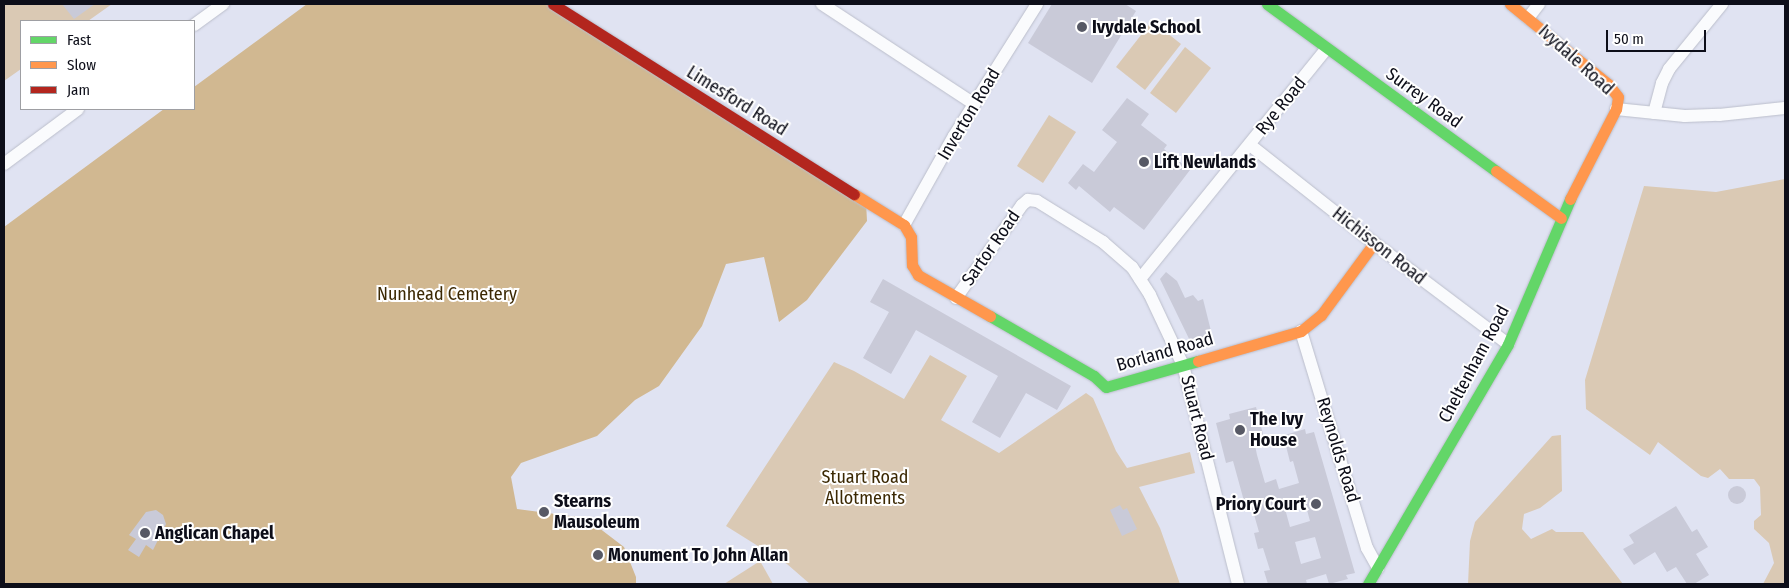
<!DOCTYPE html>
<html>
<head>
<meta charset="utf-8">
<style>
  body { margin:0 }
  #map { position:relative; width:1789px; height:588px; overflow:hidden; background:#e0e3f2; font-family:"Fira Sans Condensed",sans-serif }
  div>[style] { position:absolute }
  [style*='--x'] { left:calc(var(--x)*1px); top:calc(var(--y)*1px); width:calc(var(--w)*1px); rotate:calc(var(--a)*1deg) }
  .green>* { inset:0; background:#dac9b4 }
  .forest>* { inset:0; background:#d1b891 }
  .building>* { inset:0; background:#c9cad8 }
  .round { border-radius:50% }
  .roads { filter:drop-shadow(0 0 1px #bbbecb) drop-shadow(0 0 1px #bbbecb) }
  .street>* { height:12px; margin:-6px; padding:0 6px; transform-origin:6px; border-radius:6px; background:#fafbfd }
  .fast>* { height:11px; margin:-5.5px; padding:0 5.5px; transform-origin:5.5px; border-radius:5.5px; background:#63d668 }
  .slow>* { height:11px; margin:-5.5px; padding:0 5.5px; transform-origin:5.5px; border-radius:5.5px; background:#ff974d }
  .jam>* { height:11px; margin:-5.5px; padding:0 5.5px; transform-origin:5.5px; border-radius:5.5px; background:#b3261e }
  .dots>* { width:14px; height:14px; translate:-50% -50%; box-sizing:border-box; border:2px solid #fff; border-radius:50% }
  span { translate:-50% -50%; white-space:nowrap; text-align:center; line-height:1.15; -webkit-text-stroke:4px #fff; paint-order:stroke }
  .poi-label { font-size:18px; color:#0d0e19; font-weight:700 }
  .left { translate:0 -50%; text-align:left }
  .right { translate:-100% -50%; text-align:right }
  .street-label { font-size:18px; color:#0d0e19 }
  .park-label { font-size:18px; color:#3b2803 }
  .frame { position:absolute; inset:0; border:5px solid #0d0e19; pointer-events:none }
  .legend { position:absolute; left:20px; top:20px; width:175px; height:90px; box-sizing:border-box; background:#fff; border:1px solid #9e9fa3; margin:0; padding:6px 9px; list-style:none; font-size:15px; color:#0d0e19 }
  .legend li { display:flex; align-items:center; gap:10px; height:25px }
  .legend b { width:25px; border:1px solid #9e9fa3 }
  .scale { position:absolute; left:1606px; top:30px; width:100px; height:22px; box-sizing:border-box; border:2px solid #0d0e19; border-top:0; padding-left:6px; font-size:15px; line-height:18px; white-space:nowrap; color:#0d0e19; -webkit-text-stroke:4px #fff; paint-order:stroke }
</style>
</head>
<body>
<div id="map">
  <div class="green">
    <i style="clip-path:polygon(4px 4px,112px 4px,88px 21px,21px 21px,21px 69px,4px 81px)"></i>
    <i style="clip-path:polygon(1152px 21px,1181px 44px,1145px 90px,1116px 67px)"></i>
    <i style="clip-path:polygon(1185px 47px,1211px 68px,1176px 113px,1150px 93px)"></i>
    <i style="clip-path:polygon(1049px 115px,1076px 132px,1043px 183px,1017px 166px)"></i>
    <i style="clip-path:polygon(1785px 179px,1785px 584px,1763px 584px,1774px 563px,1769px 543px,1754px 529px,1754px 521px,1761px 515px,1760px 487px,1754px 479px,1729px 479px,1720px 469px,1708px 478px,1701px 476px,1658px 442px,1650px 455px,1586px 409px,1585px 380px,1644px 186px,1716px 192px)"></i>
    <i style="clip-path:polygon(930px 355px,967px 376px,941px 420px,999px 453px,1086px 393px,1093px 398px,1116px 451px,1127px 468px,1190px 452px,1195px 473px,1139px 487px,1160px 528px,1180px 584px,810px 584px,787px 564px,726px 526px,834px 362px,854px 371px,904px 399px)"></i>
    <i style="clip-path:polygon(1561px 435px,1562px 491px,1540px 508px,1524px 514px,1522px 529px,1531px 539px,1552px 529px,1556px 532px,1583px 532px,1623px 584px,1468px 584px,1470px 541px,1475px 522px,1552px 436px)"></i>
    <i style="clip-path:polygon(760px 561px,773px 584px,724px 584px)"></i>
  </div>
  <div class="forest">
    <i style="clip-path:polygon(307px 4px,546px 4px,866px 202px,867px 221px,807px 300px,779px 322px,764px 257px,726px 264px,702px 326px,659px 386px,635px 400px,597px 436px,521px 463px,511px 477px,517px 509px,586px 518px,624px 547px,636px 577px,636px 584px,4px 584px,4px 227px,164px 109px,194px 109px,194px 87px)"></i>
  </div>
  <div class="building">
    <i style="clip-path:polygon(62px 4px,95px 4px,74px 19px)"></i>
    <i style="clip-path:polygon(1052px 4px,1125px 4px,1136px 11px,1092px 83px,1028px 43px)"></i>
    <i style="clip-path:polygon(1127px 98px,1149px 114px,1141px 125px,1167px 145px,1164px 149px,1190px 170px,1144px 230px,1114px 207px,1110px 212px,1079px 186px,1076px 190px,1068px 183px,1083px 164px,1094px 172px,1117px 142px,1102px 130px)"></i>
    <i style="clip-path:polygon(1166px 272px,1177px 281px,1185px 298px,1193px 295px,1198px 301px,1203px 299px,1214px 343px,1194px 349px,1160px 279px)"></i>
    <i style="clip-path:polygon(883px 279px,1071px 386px,1057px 410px,1026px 393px,1000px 438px,972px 422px,998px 376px,916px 330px,891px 374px,863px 358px,889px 312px,870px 302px)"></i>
    <i style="clip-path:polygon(evenodd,1256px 407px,1264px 438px,1254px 440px,1257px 455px,1265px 483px,1276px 479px,1279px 489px,1299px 483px,1293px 461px,1290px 462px,1286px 446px,1289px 446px,1285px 435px,1305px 429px,1306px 434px,1314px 432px,1355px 573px,1346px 575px,1348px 579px,1329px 584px,1326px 574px,1306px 580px,1307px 584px,1268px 584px,1264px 571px,1270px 570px,1263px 548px,1258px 549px,1254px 533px,1259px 532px,1253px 511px,1247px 512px,1233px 461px,1226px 463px,1216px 423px,1230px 419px,1229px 414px,1256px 407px,1304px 499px,1310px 521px,1290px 527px,1284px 505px,1304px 499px,1256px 407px,1315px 537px,1321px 558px,1301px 564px,1295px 542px,1315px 537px)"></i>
    <i class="round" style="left:1728px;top:486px;width:18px;height:18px"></i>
    <i style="clip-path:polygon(1120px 505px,1123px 510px,1127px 508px,1137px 529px,1122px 536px,1110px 510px)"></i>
    <i style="clip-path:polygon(1676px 506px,1692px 532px,1697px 529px,1708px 547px,1696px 554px,1709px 575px,1694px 584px,1687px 584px,1676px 567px,1667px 572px,1655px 552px,1634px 565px,1623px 549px,1634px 543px,1629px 535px)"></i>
    <i style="clip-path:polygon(156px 510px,163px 515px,166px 524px,153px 550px,146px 545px,139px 557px,128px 550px,136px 539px,129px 535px,146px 512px)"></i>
  </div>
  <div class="roads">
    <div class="street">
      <i style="--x:822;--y:4;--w:182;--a:33.3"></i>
      <i style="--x:1528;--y:18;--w:18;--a:-52"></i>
      <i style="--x:194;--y:25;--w:36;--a:-36"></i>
      <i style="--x:1616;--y:109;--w:69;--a:5.8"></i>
      <i style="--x:1685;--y:116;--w:34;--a:-2"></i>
      <i style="--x:1719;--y:115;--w:66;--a:-6.1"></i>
      <i style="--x:1654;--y:113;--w:31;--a:-75"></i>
      <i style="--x:1662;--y:83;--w:16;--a:-63"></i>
      <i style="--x:1669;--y:69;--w:84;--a:-50.8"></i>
      <i style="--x:1250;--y:145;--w:158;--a:38.3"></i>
      <i style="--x:1374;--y:243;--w:168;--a:37"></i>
      <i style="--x:4;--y:164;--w:92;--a:-36.6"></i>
      <i style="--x:904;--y:225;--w:102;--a:-60.7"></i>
      <i style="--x:954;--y:136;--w:156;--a:-57.8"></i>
      <i style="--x:1140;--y:279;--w:296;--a:-51"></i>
      <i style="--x:956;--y:298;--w:114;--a:-54.6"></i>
      <i style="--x:1022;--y:205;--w:8;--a:-40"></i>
      <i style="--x:1028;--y:200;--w:9;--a:6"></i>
      <i style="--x:1037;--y:201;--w:78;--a:31.8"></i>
      <i style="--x:1103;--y:242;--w:38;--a:41"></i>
      <i style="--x:1132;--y:267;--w:33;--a:57"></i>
      <i style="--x:1150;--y:295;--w:77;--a:64.8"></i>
      <i style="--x:1183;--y:365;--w:226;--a:75.9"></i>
      <i style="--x:1301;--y:331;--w:227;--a:73.1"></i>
      <i style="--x:1367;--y:548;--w:23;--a:61"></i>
    </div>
    <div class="fast">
      <i style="--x:1267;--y:4;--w:283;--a:36.1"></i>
      <i style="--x:990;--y:316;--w:120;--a:30"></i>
      <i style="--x:1094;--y:376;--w:16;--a:43"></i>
      <i style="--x:1106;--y:387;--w:96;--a:-15.8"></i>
      <i style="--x:1368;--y:584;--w:278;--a:-59.7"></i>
      <i style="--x:1508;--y:344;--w:158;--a:-66.8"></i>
    </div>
    <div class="slow">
      <i style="--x:1510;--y:4;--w:127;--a:39.2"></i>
      <i style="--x:1608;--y:84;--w:16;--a:52"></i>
      <i style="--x:1618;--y:97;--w:12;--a:99"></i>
      <i style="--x:1616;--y:109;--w:101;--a:117.1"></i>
      <i style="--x:1496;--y:171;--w:80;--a:35.9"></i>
      <i style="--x:854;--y:194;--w:59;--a:31.8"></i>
      <i style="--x:904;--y:225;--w:14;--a:60"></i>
      <i style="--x:911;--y:237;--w:28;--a:88"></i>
      <i style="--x:912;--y:265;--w:12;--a:59"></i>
      <i style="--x:918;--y:275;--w:83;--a:29.7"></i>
      <i style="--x:1198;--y:361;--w:107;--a:-16.2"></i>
      <i style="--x:1301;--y:331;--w:26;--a:-39"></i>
      <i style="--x:1321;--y:315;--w:89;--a:-53.6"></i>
    </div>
    <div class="jam">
      <i style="--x:553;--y:4;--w:356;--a:32.3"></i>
    </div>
  </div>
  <div class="dots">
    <i style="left:1082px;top:27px;background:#575965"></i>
    <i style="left:1144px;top:162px;background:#575965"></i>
    <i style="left:1240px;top:430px;background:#575965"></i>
    <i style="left:1316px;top:504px;background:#575965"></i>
    <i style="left:544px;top:512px;background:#575965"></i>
    <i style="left:145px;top:533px;background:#575965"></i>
    <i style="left:598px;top:555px;background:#575965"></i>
  </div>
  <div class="poi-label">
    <span class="left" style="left:1092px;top:27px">Ivydale School</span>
    <span class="left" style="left:1154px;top:162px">Lift Newlands</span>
    <span class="left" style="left:1250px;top:430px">The Ivy<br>House</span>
    <span class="left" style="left:554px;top:512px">Stearns<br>Mausoleum</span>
    <span class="right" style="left:1306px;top:504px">Priory Court</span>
    <span class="left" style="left:155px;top:533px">Anglican Chapel</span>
    <span class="left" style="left:608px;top:555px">Monument To John Allan</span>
  </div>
  <div class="street-label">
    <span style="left:1576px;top:60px;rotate:42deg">Ivydale Road</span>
    <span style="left:1424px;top:98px;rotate:36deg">Surrey Road</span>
    <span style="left:737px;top:101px;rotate:32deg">Limesford Road</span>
    <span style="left:1281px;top:106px;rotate:-51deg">Rye Road</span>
    <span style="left:969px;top:114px;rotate:-59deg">Inverton Road</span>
    <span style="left:1379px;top:246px;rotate:38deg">Hichisson Road</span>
    <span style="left:991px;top:248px;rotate:-55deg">Sartor Road</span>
    <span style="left:1165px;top:352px;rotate:-16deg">Borland Road</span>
    <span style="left:1474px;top:364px;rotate:-62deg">Cheltenham Road</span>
    <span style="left:1197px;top:418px;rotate:76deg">Stuart Road</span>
    <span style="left:1338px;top:450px;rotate:73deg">Reynolds Road</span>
  </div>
  <div class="park-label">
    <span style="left:447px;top:294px">Nunhead Cemetery</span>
    <span style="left:865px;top:488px">Stuart Road<br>Allotments</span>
  </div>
  <div class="frame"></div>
  <ul class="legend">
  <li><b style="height:6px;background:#63d668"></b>Fast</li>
  <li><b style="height:6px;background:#ff974d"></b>Slow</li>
  <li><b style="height:6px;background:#b3261e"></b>Jam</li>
  </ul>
  <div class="scale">50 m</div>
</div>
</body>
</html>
